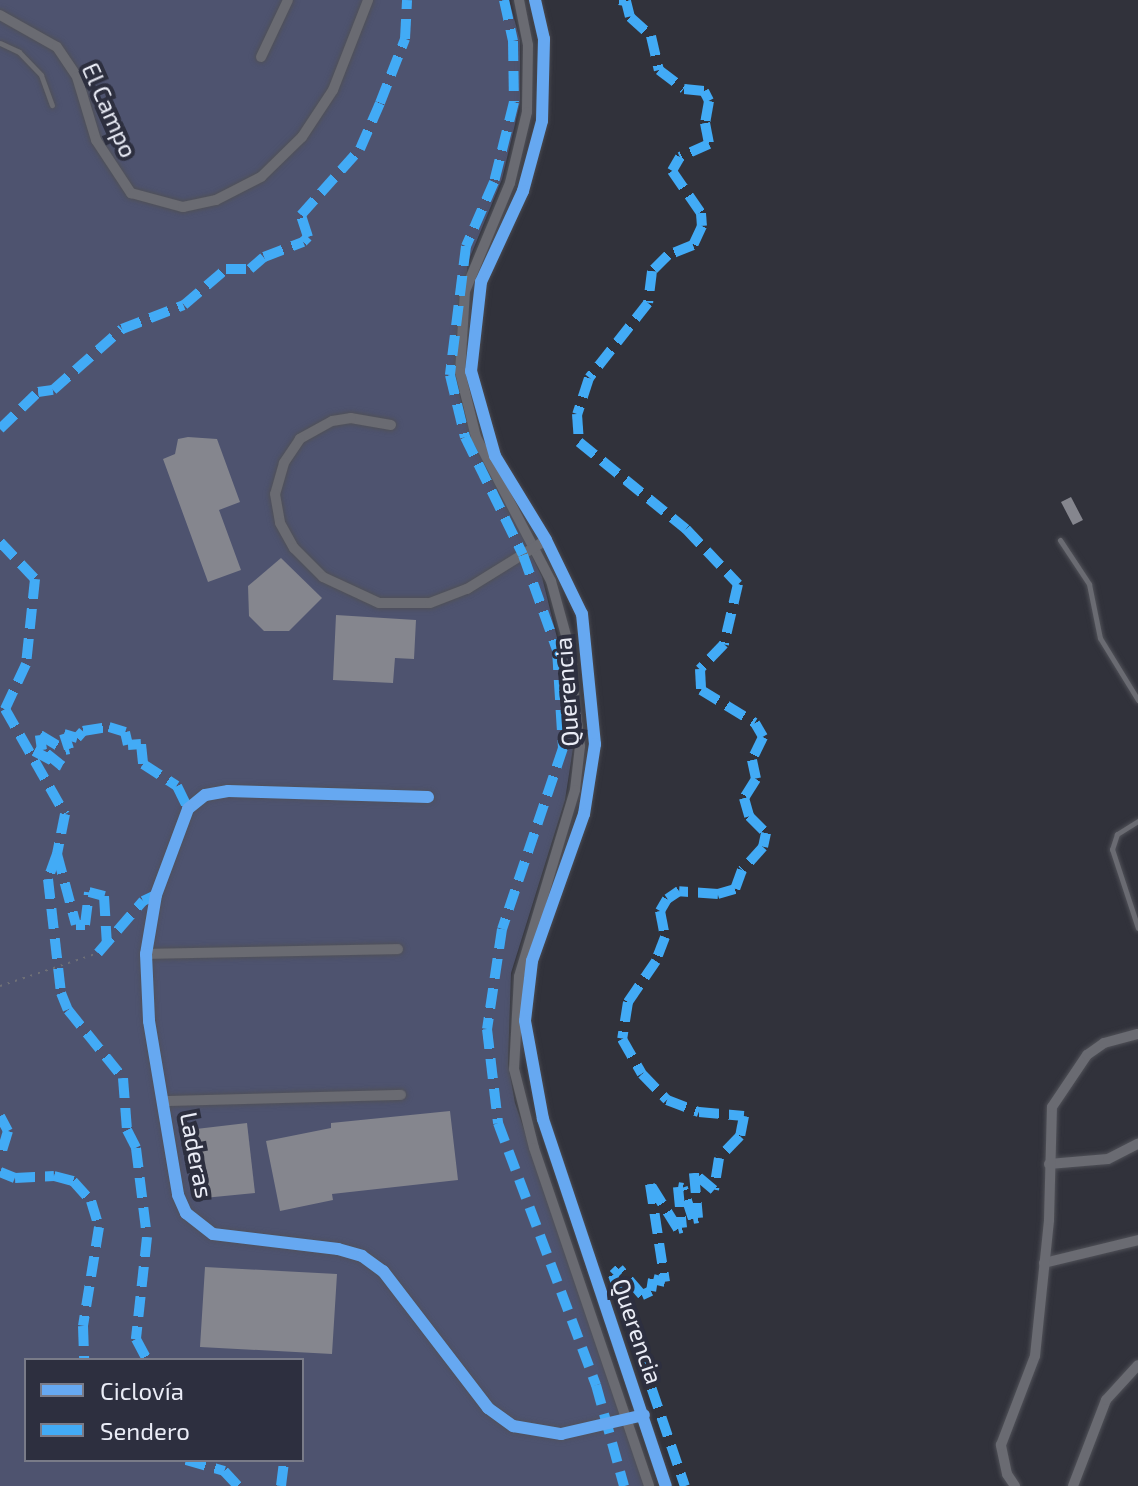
<!DOCTYPE html>
<html>
<head>
<meta charset="utf-8">
<style>
  body { margin:0 }
  #map { position:relative; width:1138px; height:1486px; overflow:hidden; background:#31323b; font-family:"Exo 2",sans-serif }
  div>[style] { position:absolute }
  [style*='--x'] { left:calc(var(--x)*1px); top:calc(var(--y)*1px); width:calc(var(--w)*1px); rotate:calc(var(--a)*1deg) }
  .green>* { inset:0; background:#4e536f }
  .building>* { inset:0; background:#85868e }
  .path>* { height:2px; margin-top:-1px; transform-origin:0; background:repeating-linear-gradient(90deg,#6f7076 0 2px,transparent 0 8px) }
  .roads { filter:drop-shadow(0 0 2px #505158) drop-shadow(0 0 2px #505158) }
  .lane>* { height:5px; margin:-2.5px; padding:0 2.5px; transform-origin:2.5px; border-radius:2.5px; background:#6a6b72 }
  .street>* { height:10px; margin:-5px; padding:0 5px; transform-origin:5px; border-radius:5px; background:#6a6b72 }
  .quiet>* { height:10px; margin-top:-5px; transform-origin:0; background:repeating-linear-gradient(90deg,#42abf6 0 20px,transparent 0 30px) }
  .cycleway>* { height:12px; margin:-6px; padding:0 6px; transform-origin:6px; border-radius:6px; background:#66a8f1 }
  span { translate:-50% -50%; white-space:nowrap; text-align:center; line-height:1.15; -webkit-text-stroke:8px #2d2f3f; paint-order:stroke }
  .street-label { font-size:24px; color:#eaecf6 }
  .legend { position:absolute; left:24px; top:1358px; width:280px; height:104px; box-sizing:border-box; background:#2d2f3f; border:2px solid #797b88; margin:0; padding:10px 14px; list-style:none; font-size:24px; color:#eaecf6 }
  .legend li { display:flex; align-items:center; gap:16px; height:40px }
  .legend b { width:40px; border:2px solid #797b88 }
</style>
</head>
<body>
<div id="map">
  <div class="green">
    <i style="clip-path:polygon(evenodd,0 0,509px 0,520px 40px,520px 103px,502px 179px,468px 262px,455px 374px,465px 418px,542px 577px,566px 674px,574px 742px,565px 800px,511px 973px,508px 1064px,515px 1103px,645px 1486px,0 1486px,0 0,26px 1360px,302px 1360px,302px 1460px,26px 1460px,26px 1360px)"></i>
  </div>
  <div class="building">
    <i style="clip-path:polygon(188px 437px,217px 439px,240px 502px,219px 510px,241px 570px,208px 582px,163px 459px,175px 454px,178px 439px)"></i>
    <i style="clip-path:polygon(1071px 497px,1083px 520px,1073px 525px,1061px 502px)"></i>
    <i style="clip-path:polygon(281px 558px,322px 598px,289px 631px,264px 631px,249px 616px,248px 586px)"></i>
    <i style="clip-path:polygon(336px 615px,416px 620px,414px 659px,395px 658px,393px 683px,333px 680px)"></i>
    <i style="clip-path:polygon(450px 1111px,458px 1180px,332px 1194px,333px 1200px,280px 1211px,266px 1141px,331px 1128px,331px 1123px)"></i>
    <i style="clip-path:polygon(247px 1123px,255px 1193px,204px 1198px,196px 1129px)"></i>
    <i style="clip-path:polygon(205px 1267px,337px 1274px,332px 1354px,200px 1347px)"></i>
  </div>
  <div class="path">
    <i style="--x:0;--y:986;--w:103;--a:-18.6"></i>
  </div>
  <div class="roads">
    <div class="lane">
      <i style="--x:0;--y:43;--w:21;--a:25"></i>
      <i style="--x:19;--y:52;--w:32;--a:46"></i>
      <i style="--x:41;--y:75;--w:32;--a:70"></i>
      <i style="--x:1060;--y:540;--w:53;--a:56.6"></i>
      <i style="--x:1089;--y:584;--w:55;--a:78.5"></i>
      <i style="--x:1100;--y:638;--w:73;--a:58.5"></i>
      <i style="--x:1138;--y:821;--w:25;--a:148"></i>
      <i style="--x:1117;--y:834;--w:16;--a:108"></i>
      <i style="--x:1112;--y:849;--w:83;--a:71.8"></i>
    </div>
    <div class="street">
      <i style="--x:519;--y:0;--w:46;--a:78.7"></i>
      <i style="--x:528;--y:45;--w:67;--a:90.9"></i>
      <i style="--x:527;--y:112;--w:73;--a:103.5"></i>
      <i style="--x:510;--y:183;--w:117;--a:112.6"></i>
      <i style="--x:465;--y:291;--w:81;--a:93.5"></i>
      <i style="--x:460;--y:372;--w:67;--a:76.2"></i>
      <i style="--x:476;--y:437;--w:162;--a:62.5"></i>
      <i style="--x:551;--y:581;--w:60;--a:74.6"></i>
      <i style="--x:567;--y:639;--w:108;--a:83.1"></i>
      <i style="--x:580;--y:746;--w:44;--a:96.5"></i>
      <i style="--x:575;--y:790;--w:195;--a:106.7"></i>
      <i style="--x:519;--y:977;--w:92;--a:93.1"></i>
      <i style="--x:514;--y:1069;--w:81;--a:75.8"></i>
      <i style="--x:534;--y:1148;--w:357;--a:71.2"></i>
      <i style="--x:535;--y:0;--w:40;--a:77"></i>
      <i style="--x:544;--y:39;--w:82;--a:91.4"></i>
      <i style="--x:542;--y:121;--w:73;--a:105.2"></i>
      <i style="--x:523;--y:191;--w:100;--a:114.8"></i>
      <i style="--x:481;--y:282;--w:90;--a:96.4"></i>
      <i style="--x:471;--y:371;--w:88;--a:74.2"></i>
      <i style="--x:495;--y:456;--w:98;--a:58.7"></i>
      <i style="--x:546;--y:540;--w:82;--a:64.1"></i>
      <i style="--x:582;--y:614;--w:131;--a:84.3"></i>
      <i style="--x:595;--y:744;--w:71;--a:98.9"></i>
      <i style="--x:584;--y:814;--w:156;--a:109.5"></i>
      <i style="--x:532;--y:961;--w:60;--a:96.7"></i>
      <i style="--x:525;--y:1021;--w:100;--a:79.6"></i>
      <i style="--x:543;--y:1119;--w:387;--a:71.5"></i>
      <i style="--x:0;--y:15;--w:65;--a:29.3"></i>
      <i style="--x:57;--y:47;--w:36;--a:56"></i>
      <i style="--x:77;--y:77;--w:66;--a:73.2"></i>
      <i style="--x:96;--y:140;--w:64;--a:56.6"></i>
      <i style="--x:131;--y:193;--w:54;--a:15.1"></i>
      <i style="--x:183;--y:207;--w:34;--a:-12"></i>
      <i style="--x:216;--y:200;--w:51;--a:-27.1"></i>
      <i style="--x:261;--y:177;--w:57;--a:-44.3"></i>
      <i style="--x:302;--y:137;--w:56;--a:-56.6"></i>
      <i style="--x:333;--y:90;--w:97;--a:-68.7"></i>
      <i style="--x:261;--y:57;--w:63;--a:-64.7"></i>
      <i style="--x:391;--y:425;--w:41;--a:-170.1"></i>
      <i style="--x:351;--y:418;--w:19;--a:171"></i>
      <i style="--x:332;--y:421;--w:37;--a:151"></i>
      <i style="--x:300;--y:439;--w:29;--a:124"></i>
      <i style="--x:284;--y:463;--w:32;--a:106"></i>
      <i style="--x:275;--y:494;--w:29;--a:80"></i>
      <i style="--x:280;--y:523;--w:29;--a:61"></i>
      <i style="--x:294;--y:548;--w:41;--a:45"></i>
      <i style="--x:323;--y:577;--w:62;--a:24.9"></i>
      <i style="--x:379;--y:603;--w:51;--a:0"></i>
      <i style="--x:430;--y:603;--w:40;--a:-21"></i>
      <i style="--x:467;--y:589;--w:93;--a:-31.8"></i>
      <i style="--x:428;--y:797;--w:200;--a:-178.3"></i>
      <i style="--x:228;--y:791;--w:23;--a:170"></i>
      <i style="--x:205;--y:795;--w:22;--a:141"></i>
      <i style="--x:188;--y:809;--w:92;--a:110.4"></i>
      <i style="--x:156;--y:895;--w:60;--a:99.6"></i>
      <i style="--x:146;--y:954;--w:67;--a:87.4"></i>
      <i style="--x:149;--y:1021;--w:176;--a:80.5"></i>
      <i style="--x:178;--y:1195;--w:20;--a:66"></i>
      <i style="--x:186;--y:1213;--w:34;--a:38"></i>
      <i style="--x:213;--y:1234;--w:126;--a:6.8"></i>
      <i style="--x:338;--y:1249;--w:25;--a:16"></i>
      <i style="--x:362;--y:1256;--w:26;--a:36"></i>
      <i style="--x:383;--y:1271;--w:173;--a:52.5"></i>
      <i style="--x:488;--y:1408;--w:31;--a:36"></i>
      <i style="--x:513;--y:1426;--w:49;--a:9.5"></i>
      <i style="--x:561;--y:1434;--w:85;--a:-12.9"></i>
      <i style="--x:146;--y:954;--w:252;--a:-1.1"></i>
      <i style="--x:164;--y:1101;--w:237;--a:-1.5"></i>
      <i style="--x:1049;--y:1164;--w:59;--a:-4.8"></i>
      <i style="--x:1108;--y:1159;--w:34;--a:-27"></i>
      <i style="--x:1044;--y:1263;--w:97;--a:-13.7"></i>
      <i style="--x:1015;--y:1486;--w:14;--a:-124"></i>
      <i style="--x:1007;--y:1474;--w:30;--a:-102"></i>
      <i style="--x:1001;--y:1445;--w:95;--a:-69.1"></i>
      <i style="--x:1035;--y:1356;--w:137;--a:-84.1"></i>
      <i style="--x:1049;--y:1220;--w:113;--a:-88.5"></i>
      <i style="--x:1052;--y:1107;--w:63;--a:-56.1"></i>
      <i style="--x:1087;--y:1055;--w:21;--a:-35"></i>
      <i style="--x:1104;--y:1043;--w:35;--a:-15"></i>
      <i style="--x:1073;--y:1486;--w:92;--a:-69"></i>
      <i style="--x:1106;--y:1400;--w:47;--a:-47.6"></i>
    </div>
  </div>
  <div class="quiet">
    <i style="--x:504;--y:0;--w:42;--a:77.6"></i>
    <i style="--x:513;--y:41;--w:61;--a:89.1"></i>
    <i style="--x:514;--y:102;--w:82;--a:104"></i>
    <i style="--x:494;--y:182;--w:70;--a:113.6"></i>
    <i style="--x:466;--y:246;--w:130;--a:97.1"></i>
    <i style="--x:450;--y:375;--w:64;--a:76.4"></i>
    <i style="--x:465;--y:437;--w:131;--a:63.8"></i>
    <i style="--x:523;--y:555;--w:101;--a:70.3"></i>
    <i style="--x:557;--y:650;--w:98;--a:86.5"></i>
    <i style="--x:563;--y:748;--w:191;--a:108.6"></i>
    <i style="--x:502;--y:929;--w:101;--a:98.5"></i>
    <i style="--x:487;--y:1029;--w:95;--a:83.3"></i>
    <i style="--x:498;--y:1123;--w:280;--a:69.5"></i>
    <i style="--x:596;--y:1385;--w:105;--a:74.5"></i>
    <i style="--x:619;--y:0;--w:7;--a:8"></i>
    <i style="--x:626;--y:1;--w:16;--a:76"></i>
    <i style="--x:630;--y:17;--w:28;--a:42"></i>
    <i style="--x:651;--y:36;--w:35;--a:77"></i>
    <i style="--x:659;--y:70;--w:31;--a:37"></i>
    <i style="--x:684;--y:89;--w:20;--a:6"></i>
    <i style="--x:704;--y:91;--w:11;--a:63"></i>
    <i style="--x:709;--y:101;--w:22;--a:100"></i>
    <i style="--x:705;--y:123;--w:21;--a:79"></i>
    <i style="--x:709;--y:144;--w:32;--a:156"></i>
    <i style="--x:680;--y:157;--w:16;--a:120"></i>
    <i style="--x:672;--y:171;--w:51;--a:55.4"></i>
    <i style="--x:701;--y:213;--w:13;--a:86"></i>
    <i style="--x:702;--y:226;--w:21;--a:115"></i>
    <i style="--x:693;--y:245;--w:27;--a:158"></i>
    <i style="--x:668;--y:255;--w:23;--a:135"></i>
    <i style="--x:652;--y:271;--w:32;--a:97"></i>
    <i style="--x:648;--y:303;--w:95;--a:128.2"></i>
    <i style="--x:589;--y:378;--w:38;--a:108"></i>
    <i style="--x:577;--y:414;--w:28;--a:86"></i>
    <i style="--x:579;--y:442;--w:138;--a:39.1"></i>
    <i style="--x:686;--y:529;--w:76;--a:46.6"></i>
    <i style="--x:738;--y:584;--w:62;--a:103.1"></i>
    <i style="--x:724;--y:644;--w:35;--a:134"></i>
    <i style="--x:700;--y:669;--w:21;--a:87"></i>
    <i style="--x:701;--y:690;--w:63;--a:31.4"></i>
    <i style="--x:755;--y:723;--w:16;--a:60"></i>
    <i style="--x:763;--y:737;--w:25;--a:116"></i>
    <i style="--x:752;--y:760;--w:19;--a:78"></i>
    <i style="--x:756;--y:779;--w:22;--a:122"></i>
    <i style="--x:744;--y:798;--w:19;--a:74"></i>
    <i style="--x:749;--y:816;--w:24;--a:45"></i>
    <i style="--x:766;--y:833;--w:14;--a:102"></i>
    <i style="--x:763;--y:847;--w:31;--a:132"></i>
    <i style="--x:742;--y:870;--w:20;--a:110"></i>
    <i style="--x:735;--y:889;--w:18;--a:164"></i>
    <i style="--x:718;--y:894;--w:39;--a:-176"></i>
    <i style="--x:679;--y:891;--w:14;--a:146"></i>
    <i style="--x:667;--y:899;--w:14;--a:120"></i>
    <i style="--x:660;--y:911;--w:26;--a:79"></i>
    <i style="--x:665;--y:937;--w:26;--a:111"></i>
    <i style="--x:656;--y:961;--w:50;--a:124.3"></i>
    <i style="--x:628;--y:1002;--w:37;--a:99"></i>
    <i style="--x:622;--y:1039;--w:40;--a:60.3"></i>
    <i style="--x:642;--y:1074;--w:36;--a:46"></i>
    <i style="--x:667;--y:1100;--w:34;--a:21"></i>
    <i style="--x:699;--y:1112;--w:45;--a:5.1"></i>
    <i style="--x:744;--y:1116;--w:20;--a:101"></i>
    <i style="--x:740;--y:1136;--w:30;--a:134"></i>
    <i style="--x:719;--y:1158;--w:32;--a:99"></i>
    <i style="--x:714;--y:1190;--w:26;--a:-140"></i>
    <i style="--x:694;--y:1173;--w:45;--a:84.9"></i>
    <i style="--x:698;--y:1218;--w:5;--a:169"></i>
    <i style="--x:693;--y:1219;--w:33;--a:-108"></i>
    <i style="--x:683;--y:1188;--w:5;--a:-169"></i>
    <i style="--x:678;--y:1187;--w:41;--a:84.4"></i>
    <i style="--x:682;--y:1228;--w:4;--a:166"></i>
    <i style="--x:678;--y:1229;--w:53;--a:-121.9"></i>
    <i style="--x:650;--y:1184;--w:99;--a:81.3"></i>
    <i style="--x:665;--y:1282;--w:12;--a:-166"></i>
    <i style="--x:653;--y:1279;--w:12;--a:99"></i>
    <i style="--x:651;--y:1291;--w:10;--a:156"></i>
    <i style="--x:642;--y:1295;--w:35;--a:-131"></i>
    <i style="--x:619;--y:1269;--w:8;--a:135"></i>
    <i style="--x:613;--y:1275;--w:223;--a:71.2"></i>
    <i style="--x:0;--y:429;--w:53;--a:-44.2"></i>
    <i style="--x:38;--y:392;--w:15;--a:-8"></i>
    <i style="--x:53;--y:390;--w:92;--a:-41.5"></i>
    <i style="--x:122;--y:329;--w:66;--a:-21.2"></i>
    <i style="--x:184;--y:305;--w:55;--a:-40.6"></i>
    <i style="--x:226;--y:269;--w:24;--a:0"></i>
    <i style="--x:250;--y:269;--w:18;--a:-41"></i>
    <i style="--x:264;--y:257;--w:42;--a:-21"></i>
    <i style="--x:303;--y:242;--w:7;--a:-45"></i>
    <i style="--x:308;--y:237;--w:23;--a:-108"></i>
    <i style="--x:301;--y:215;--w:89;--a:-48.2"></i>
    <i style="--x:360;--y:149;--w:50;--a:-66.5"></i>
    <i style="--x:380;--y:103;--w:69;--a:-68.7"></i>
    <i style="--x:405;--y:39;--w:39;--a:-87"></i>
    <i style="--x:0;--y:542;--w:51;--a:46.6"></i>
    <i style="--x:35;--y:579;--w:85;--a:96"></i>
    <i style="--x:26;--y:664;--w:50;--a:115"></i>
    <i style="--x:5;--y:709;--w:121;--a:60.3"></i>
    <i style="--x:65;--y:814;--w:41;--a:101.3"></i>
    <i style="--x:57;--y:854;--w:73;--a:75"></i>
    <i style="--x:76;--y:925;--w:9;--a:0"></i>
    <i style="--x:85;--y:925;--w:33;--a:-83"></i>
    <i style="--x:89;--y:892;--w:16;--a:15"></i>
    <i style="--x:104;--y:896;--w:49;--a:86.5"></i>
    <i style="--x:34;--y:751;--w:32;--a:28"></i>
    <i style="--x:62;--y:766;--w:26;--a:-141"></i>
    <i style="--x:42;--y:750;--w:15;--a:-98"></i>
    <i style="--x:40;--y:735;--w:29;--a:31"></i>
    <i style="--x:65;--y:750;--w:4;--a:-14"></i>
    <i style="--x:69;--y:749;--w:16;--a:-108"></i>
    <i style="--x:64;--y:734;--w:14;--a:17"></i>
    <i style="--x:77;--y:738;--w:9;--a:-49"></i>
    <i style="--x:83;--y:731;--w:26;--a:-9"></i>
    <i style="--x:109;--y:727;--w:17;--a:17"></i>
    <i style="--x:125;--y:732;--w:13;--a:77"></i>
    <i style="--x:128;--y:745;--w:13;--a:-4"></i>
    <i style="--x:141;--y:744;--w:20;--a:84"></i>
    <i style="--x:143;--y:764;--w:40;--a:32.9"></i>
    <i style="--x:177;--y:786;--w:25;--a:64"></i>
    <i style="--x:57;--y:854;--w:27;--a:110"></i>
    <i style="--x:48;--y:879;--w:115;--a:83.5"></i>
    <i style="--x:61;--y:993;--w:18;--a:68"></i>
    <i style="--x:68;--y:1010;--w:87;--a:51"></i>
    <i style="--x:123;--y:1078;--w:52;--a:85.6"></i>
    <i style="--x:127;--y:1130;--w:20;--a:63"></i>
    <i style="--x:136;--y:1148;--w:90;--a:83"></i>
    <i style="--x:147;--y:1237;--w:103;--a:96.2"></i>
    <i style="--x:136;--y:1339;--w:24;--a:62"></i>
    <i style="--x:98;--y:953;--w:69;--a:-49.1"></i>
    <i style="--x:143;--y:901;--w:14;--a:-25"></i>
    <i style="--x:0;--y:1116;--w:17;--a:62"></i>
    <i style="--x:8;--y:1131;--w:27;--a:107"></i>
    <i style="--x:0;--y:1172;--w:16;--a:22"></i>
    <i style="--x:15;--y:1178;--w:39;--a:-3"></i>
    <i style="--x:54;--y:1176;--w:20;--a:15"></i>
    <i style="--x:73;--y:1181;--w:27;--a:48"></i>
    <i style="--x:91;--y:1201;--w:27;--a:73"></i>
    <i style="--x:99;--y:1227;--w:100;--a:99.2"></i>
    <i style="--x:83;--y:1326;--w:34;--a:88"></i>
    <i style="--x:186;--y:1460;--w:40;--a:16"></i>
    <i style="--x:224;--y:1471;--w:21;--a:47"></i>
    <i style="--x:281;--y:1486;--w:26;--a:-83"></i>
  </div>
  <div class="cycleway">
    <i style="--x:535;--y:0;--w:40;--a:77"></i>
    <i style="--x:544;--y:39;--w:82;--a:91.4"></i>
    <i style="--x:542;--y:121;--w:73;--a:105.2"></i>
    <i style="--x:523;--y:191;--w:100;--a:114.8"></i>
    <i style="--x:481;--y:282;--w:90;--a:96.4"></i>
    <i style="--x:471;--y:371;--w:88;--a:74.2"></i>
    <i style="--x:495;--y:456;--w:98;--a:58.7"></i>
    <i style="--x:546;--y:540;--w:82;--a:64.1"></i>
    <i style="--x:582;--y:614;--w:131;--a:84.3"></i>
    <i style="--x:595;--y:744;--w:71;--a:98.9"></i>
    <i style="--x:584;--y:814;--w:156;--a:109.5"></i>
    <i style="--x:532;--y:961;--w:60;--a:96.7"></i>
    <i style="--x:525;--y:1021;--w:100;--a:79.6"></i>
    <i style="--x:543;--y:1119;--w:387;--a:71.5"></i>
    <i style="--x:428;--y:797;--w:200;--a:-178.3"></i>
    <i style="--x:228;--y:791;--w:23;--a:170"></i>
    <i style="--x:205;--y:795;--w:22;--a:141"></i>
    <i style="--x:188;--y:809;--w:92;--a:110.4"></i>
    <i style="--x:156;--y:895;--w:60;--a:99.6"></i>
    <i style="--x:146;--y:954;--w:67;--a:87.4"></i>
    <i style="--x:149;--y:1021;--w:176;--a:80.5"></i>
    <i style="--x:178;--y:1195;--w:20;--a:66"></i>
    <i style="--x:186;--y:1213;--w:34;--a:38"></i>
    <i style="--x:213;--y:1234;--w:126;--a:6.8"></i>
    <i style="--x:338;--y:1249;--w:25;--a:16"></i>
    <i style="--x:362;--y:1256;--w:26;--a:36"></i>
    <i style="--x:383;--y:1271;--w:173;--a:52.5"></i>
    <i style="--x:488;--y:1408;--w:31;--a:36"></i>
    <i style="--x:513;--y:1426;--w:49;--a:9.5"></i>
    <i style="--x:561;--y:1434;--w:85;--a:-12.9"></i>
  </div>
  <div class="street-label">
    <span style="left:110px;top:110px;rotate:66deg">El Campo</span>
    <span style="left:566px;top:692px;rotate:-94deg">Querencia</span>
    <span style="left:197px;top:1155px;rotate:79deg">Laderas</span>
    <span style="left:638px;top:1331px;rotate:71deg">Querencia</span>
  </div>
  <ul class="legend">
  <li><b style="height:10px;background:#66a8f1"></b>Ciclovía</li>
  <li><b style="height:10px;background:#42abf6"></b>Sendero</li>
  </ul>
</div>
</body>
</html>
